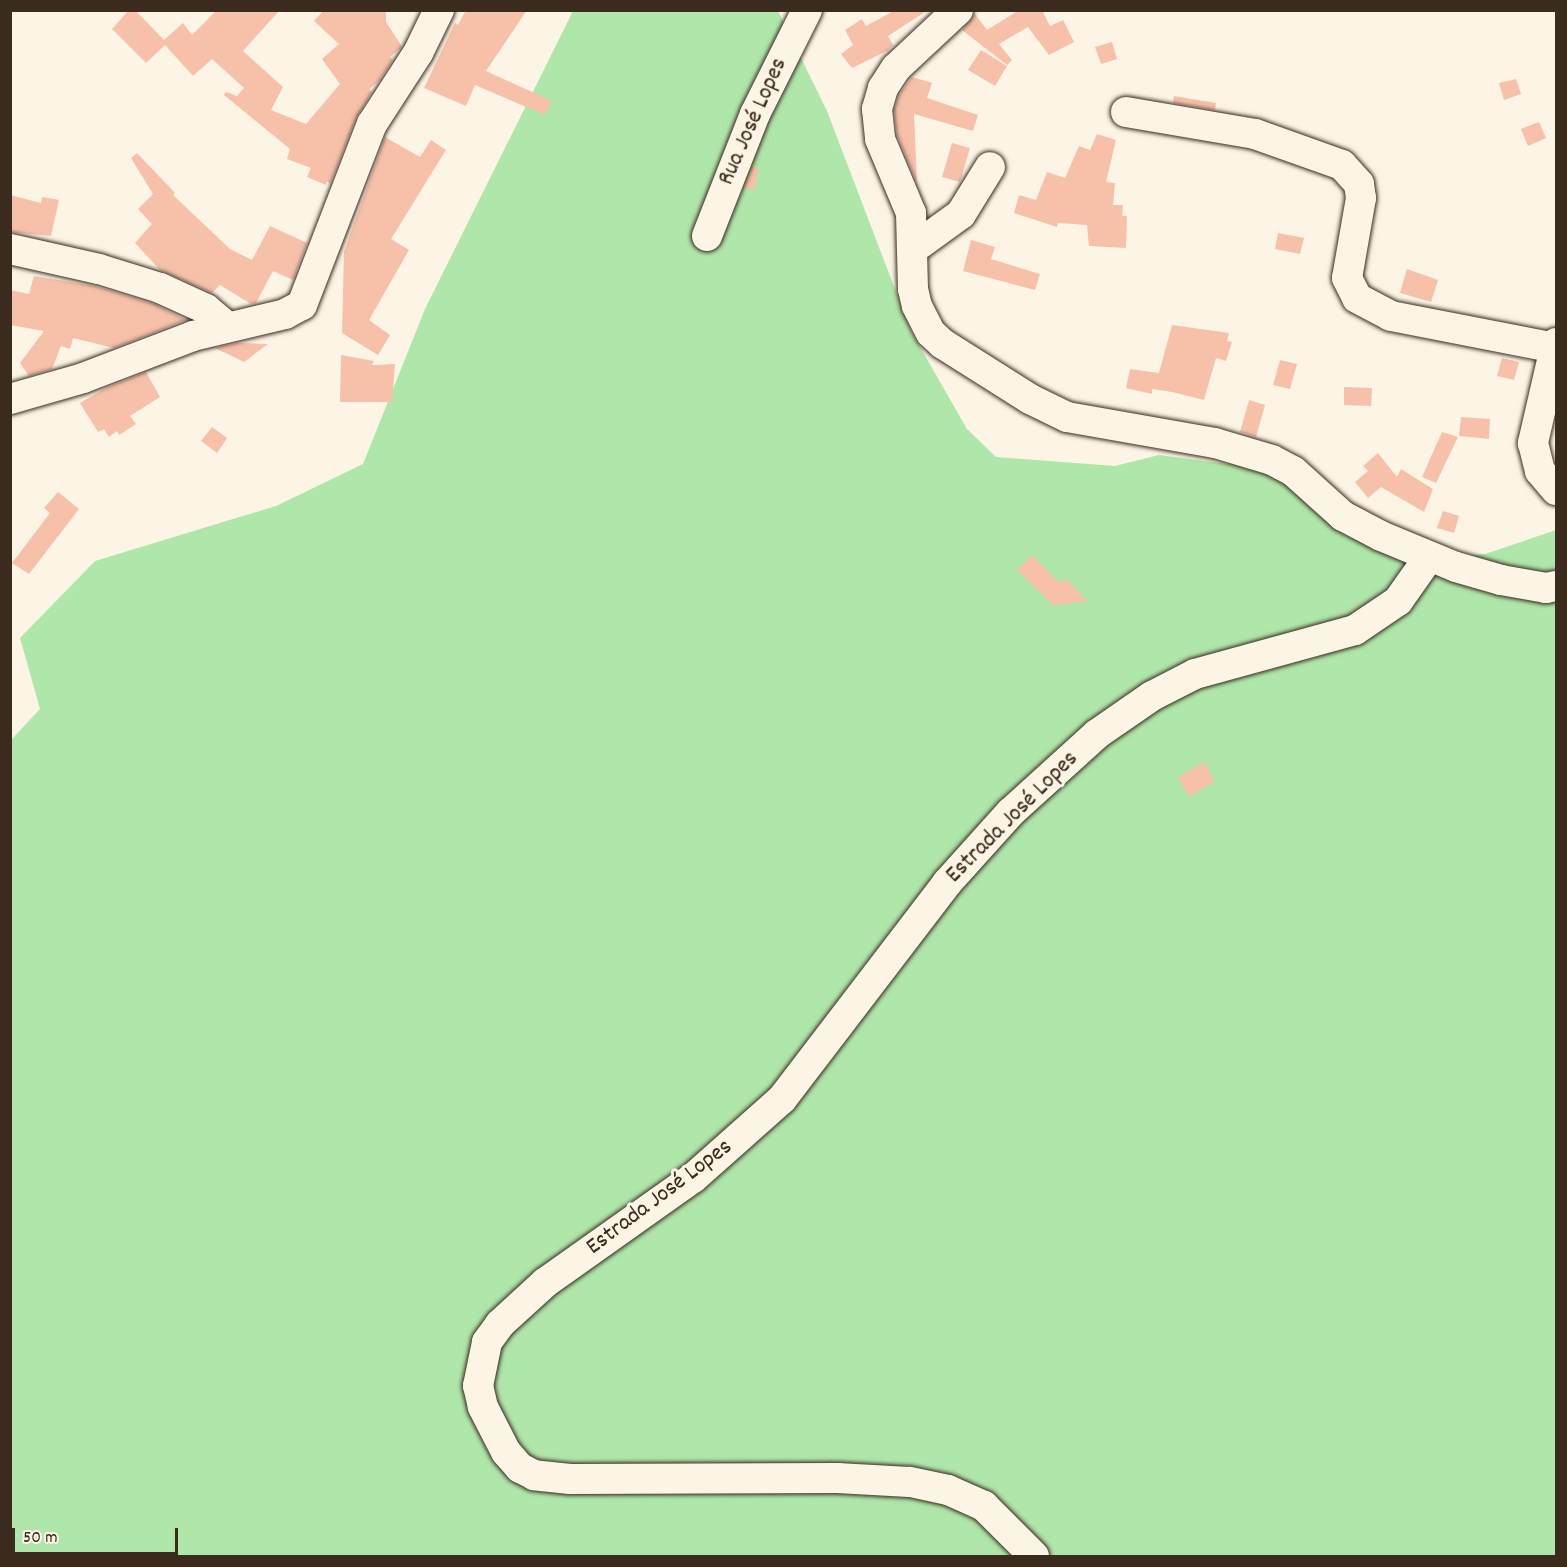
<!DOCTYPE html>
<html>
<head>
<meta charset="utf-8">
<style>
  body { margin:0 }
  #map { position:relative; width:1567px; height:1567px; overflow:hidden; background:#fcf5e5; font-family:Dekko,sans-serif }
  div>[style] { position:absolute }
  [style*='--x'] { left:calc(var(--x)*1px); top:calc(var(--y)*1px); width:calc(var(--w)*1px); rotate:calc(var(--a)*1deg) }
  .green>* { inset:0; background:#afe7ab }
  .building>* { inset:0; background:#f6c0a9 }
  .roads { filter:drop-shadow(0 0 2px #3b2a1e) drop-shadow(0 0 2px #3b2a1e) }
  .minor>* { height:30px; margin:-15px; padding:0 15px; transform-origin:15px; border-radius:15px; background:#fcf5e5 }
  span { translate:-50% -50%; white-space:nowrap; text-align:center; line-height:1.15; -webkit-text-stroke:6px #fcf5e5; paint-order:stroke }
  .street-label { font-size:24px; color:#3b2a1e }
  .frame { position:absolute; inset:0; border:12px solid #3b2a1e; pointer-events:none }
  .scale { position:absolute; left:12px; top:1528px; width:166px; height:27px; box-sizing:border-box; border:3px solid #3b2a1e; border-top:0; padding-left:8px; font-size:18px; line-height:21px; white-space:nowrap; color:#3b2a1e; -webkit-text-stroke:4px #fcf5e5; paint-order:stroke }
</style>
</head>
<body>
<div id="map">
  <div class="green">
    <i style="clip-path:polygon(573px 11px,778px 11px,827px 111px,911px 331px,967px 429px,996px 457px,1115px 466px,1159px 455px,1267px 469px,1417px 559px,1485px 554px,1556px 530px,1556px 1556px,11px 1556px,10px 741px,40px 709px,20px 638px,95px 561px,276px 506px,363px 464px,425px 309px)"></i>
  </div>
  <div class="building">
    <i style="clip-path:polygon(129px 10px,135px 10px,164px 40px,183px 23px,192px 35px,217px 10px,280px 10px,243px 51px,283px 87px,271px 110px,306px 124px,340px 84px,322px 59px,339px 44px,314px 21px,324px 10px,386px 10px,386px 22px,402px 47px,390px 57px,393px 60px,379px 81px,369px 89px,372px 92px,356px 118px,330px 184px,327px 181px,326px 185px,307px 177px,311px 168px,287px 159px,290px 149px,224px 95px,226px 92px,237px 96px,244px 88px,212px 59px,193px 76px,165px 45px,146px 63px,112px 29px)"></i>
    <i style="clip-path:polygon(466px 10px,527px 10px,486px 71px,552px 101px,545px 115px,475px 85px,466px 106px,424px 88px,455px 23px,458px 25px)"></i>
    <i style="clip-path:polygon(895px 10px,928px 10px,888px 36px,893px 45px,887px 51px,852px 68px,841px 54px,853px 45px,845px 30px,862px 19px,866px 26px)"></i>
    <i style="clip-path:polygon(1019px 10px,1042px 10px,1050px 26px,1063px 20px,1074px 42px,1049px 55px,1028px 27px,999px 44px,1012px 60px,1007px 65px,962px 30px,975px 14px,987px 30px)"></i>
    <i style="clip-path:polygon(1112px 42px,1117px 59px,1101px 64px,1095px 47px)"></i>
    <i style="clip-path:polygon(981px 50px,1007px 66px,995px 86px,968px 70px)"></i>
    <i style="clip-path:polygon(912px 77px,932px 83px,927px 98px,978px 115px,973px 131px,914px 114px,917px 183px,897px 135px,894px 111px,899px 95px)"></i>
    <i style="clip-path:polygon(1516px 79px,1521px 94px,1504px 100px,1499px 83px)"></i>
    <i style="clip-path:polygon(1174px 96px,1216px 103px,1215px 110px,1173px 103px)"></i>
    <i style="clip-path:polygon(1539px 122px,1546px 138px,1528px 146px,1521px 129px)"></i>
    <i style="clip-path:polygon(1097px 134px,1116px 140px,1106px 182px,1115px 183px,1113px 205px,1123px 205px,1122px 216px,1127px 216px,1126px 248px,1089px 246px,1087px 225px,1058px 223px,1057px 227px,1014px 213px,1019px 195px,1036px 200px,1047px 172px,1065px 178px,1079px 146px,1090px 150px)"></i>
    <i style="clip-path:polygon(385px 137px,420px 157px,431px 140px,446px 150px,391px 239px,409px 250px,369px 320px,390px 335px,378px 355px,342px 333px,344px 252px)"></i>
    <i style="clip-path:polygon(952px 143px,970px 148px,960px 182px,942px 177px)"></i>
    <i style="clip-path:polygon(137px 153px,175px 193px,173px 195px,230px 249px,252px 260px,270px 226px,307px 243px,293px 280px,273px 271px,256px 303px,251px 304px,220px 285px,212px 293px,160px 270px,135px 243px,152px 224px,138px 209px,153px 194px,131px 158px)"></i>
    <i style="clip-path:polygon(753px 167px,759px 168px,754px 190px,744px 188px)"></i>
    <i style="clip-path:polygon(10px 195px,41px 203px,42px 197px,59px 200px,51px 236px,10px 232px)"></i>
    <i style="clip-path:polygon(1278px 233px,1304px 238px,1300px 254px,1275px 249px)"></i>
    <i style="clip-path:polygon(971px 240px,995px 247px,991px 259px,1040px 274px,1035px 290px,963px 271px)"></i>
    <i style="clip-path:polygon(1407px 269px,1438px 280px,1431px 302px,1400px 293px)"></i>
    <i style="clip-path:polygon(34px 276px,95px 286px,154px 304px,186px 320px,114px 348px,73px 338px,70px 349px,61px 346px,52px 369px,29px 376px,20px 363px,44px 331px,10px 325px,10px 290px,29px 294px)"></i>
    <i style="clip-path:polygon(1172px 325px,1229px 333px,1227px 341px,1232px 342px,1226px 361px,1216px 358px,1204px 400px,1172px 392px,1152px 389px,1152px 394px,1126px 388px,1130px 369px,1159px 373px)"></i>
    <i style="clip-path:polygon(238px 343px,268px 344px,244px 362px,215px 348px)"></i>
    <i style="clip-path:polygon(341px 355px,374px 361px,372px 365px,395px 364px,392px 402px,340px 402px)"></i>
    <i style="clip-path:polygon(1502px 358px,1519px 362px,1514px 380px,1497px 376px)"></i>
    <i style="clip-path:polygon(1280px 360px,1297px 364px,1290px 389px,1273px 385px)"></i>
    <i style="clip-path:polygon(146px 372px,160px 397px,130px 416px,136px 424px,119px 435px,117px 431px,109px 437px,104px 429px,98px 432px,80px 403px,104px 389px)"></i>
    <i style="clip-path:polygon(1344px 387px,1372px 388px,1371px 406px,1344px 405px)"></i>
    <i style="clip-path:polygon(1249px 400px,1265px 405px,1256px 437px,1240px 432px)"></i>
    <i style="clip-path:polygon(1461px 417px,1490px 419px,1489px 439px,1459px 436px)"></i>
    <i style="clip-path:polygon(212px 427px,227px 438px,217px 453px,201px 441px)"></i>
    <i style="clip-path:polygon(1442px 432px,1458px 437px,1436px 483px,1422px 477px)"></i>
    <i style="clip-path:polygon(1378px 453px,1397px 477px,1401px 469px,1433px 489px,1424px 512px,1381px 487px,1368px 498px,1355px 482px,1368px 471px,1363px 466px)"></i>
    <i style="clip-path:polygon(58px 492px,79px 509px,29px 574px,12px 563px,50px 513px,44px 508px)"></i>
    <i style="clip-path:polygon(1443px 511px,1459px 516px,1454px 533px,1437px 528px)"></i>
    <i style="clip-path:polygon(1032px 555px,1059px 583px,1065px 578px,1088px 601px,1053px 605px,1017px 570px)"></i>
    <i style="clip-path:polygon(1204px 762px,1215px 781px,1189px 797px,1178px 777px)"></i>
  </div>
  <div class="roads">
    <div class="minor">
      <i style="--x:958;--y:10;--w:85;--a:136.9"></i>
      <i style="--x:896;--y:68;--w:24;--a:123"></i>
      <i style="--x:883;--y:88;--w:22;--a:106"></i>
      <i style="--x:877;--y:109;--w:30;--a:84"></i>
      <i style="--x:880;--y:139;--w:80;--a:67.3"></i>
      <i style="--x:911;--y:213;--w:76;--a:88.5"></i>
      <i style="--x:913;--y:289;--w:17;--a:77"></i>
      <i style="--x:917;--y:306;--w:30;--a:63"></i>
      <i style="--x:931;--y:333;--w:16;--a:43"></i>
      <i style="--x:943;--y:344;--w:103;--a:32.3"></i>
      <i style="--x:1030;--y:399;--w:41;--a:25.9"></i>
      <i style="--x:1067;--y:417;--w:150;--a:10"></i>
      <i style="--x:1215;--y:443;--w:59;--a:16.6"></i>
      <i style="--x:1272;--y:460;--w:24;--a:28"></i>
      <i style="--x:1293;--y:471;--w:67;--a:42"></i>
      <i style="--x:1343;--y:516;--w:43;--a:27.8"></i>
      <i style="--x:1381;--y:536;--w:81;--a:22.5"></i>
      <i style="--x:1456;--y:567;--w:47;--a:16.1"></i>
      <i style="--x:1501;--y:580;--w:46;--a:10.1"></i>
      <i style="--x:1546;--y:588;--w:10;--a:-11"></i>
      <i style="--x:1126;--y:112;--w:131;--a:9.7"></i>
      <i style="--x:1255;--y:134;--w:92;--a:19.6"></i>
      <i style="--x:1342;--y:165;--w:25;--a:48"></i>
      <i style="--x:1359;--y:184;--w:14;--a:82"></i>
      <i style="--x:1361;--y:198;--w:81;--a:99.9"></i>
      <i style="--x:1347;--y:278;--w:22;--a:63"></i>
      <i style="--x:1357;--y:298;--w:38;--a:28"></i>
      <i style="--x:1391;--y:316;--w:167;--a:11"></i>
      <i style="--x:707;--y:236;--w:131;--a:-68.5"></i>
      <i style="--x:755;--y:114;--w:116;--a:-63.4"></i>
      <i style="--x:914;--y:248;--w:58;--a:-35.9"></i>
      <i style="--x:961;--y:214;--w:55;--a:-58.3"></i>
      <i style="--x:10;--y:249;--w:91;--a:12.7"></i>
      <i style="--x:99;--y:269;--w:64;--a:17.3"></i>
      <i style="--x:160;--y:288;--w:51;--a:24.5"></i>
      <i style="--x:206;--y:309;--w:26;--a:40"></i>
      <i style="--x:1556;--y:343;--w:103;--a:103"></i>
      <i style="--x:1533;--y:443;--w:29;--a:76"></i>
      <i style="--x:1540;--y:471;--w:25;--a:50"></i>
      <i style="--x:10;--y:399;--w:76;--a:-16"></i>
      <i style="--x:83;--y:378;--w:118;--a:-20.9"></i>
      <i style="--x:193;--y:336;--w:95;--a:-13.4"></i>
      <i style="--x:285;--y:314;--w:19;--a:-28"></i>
      <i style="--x:302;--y:305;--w:194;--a:-68.9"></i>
      <i style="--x:372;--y:124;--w:85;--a:-57.1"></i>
      <i style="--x:418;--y:53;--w:48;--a:-64"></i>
      <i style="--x:1034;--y:1556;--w:71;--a:-135"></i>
      <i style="--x:984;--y:1506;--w:39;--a:-156"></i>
      <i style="--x:948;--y:1490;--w:40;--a:-168"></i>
      <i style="--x:909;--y:1482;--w:72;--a:-176.8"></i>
      <i style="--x:837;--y:1478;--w:267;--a:179.8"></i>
      <i style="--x:570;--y:1479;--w:36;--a:-174"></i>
      <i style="--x:534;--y:1475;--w:16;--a:-153"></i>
      <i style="--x:520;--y:1468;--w:21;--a:-131"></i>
      <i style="--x:506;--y:1452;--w:51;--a:-117.1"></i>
      <i style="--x:483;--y:1407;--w:22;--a:-103"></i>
      <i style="--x:478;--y:1386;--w:45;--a:-78.4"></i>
      <i style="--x:487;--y:1342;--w:22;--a:-54"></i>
      <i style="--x:500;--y:1324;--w:62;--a:-42.4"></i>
      <i style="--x:546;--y:1282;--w:180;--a:-35.3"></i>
      <i style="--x:693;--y:1178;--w:119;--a:-41.6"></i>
      <i style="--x:782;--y:1099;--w:272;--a:-52.6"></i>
      <i style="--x:947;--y:883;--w:96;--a:-48"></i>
      <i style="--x:1011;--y:812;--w:116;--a:-42.2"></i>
      <i style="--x:1097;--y:734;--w:67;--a:-34.6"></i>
      <i style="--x:1152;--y:696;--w:48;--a:-27.1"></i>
      <i style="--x:1195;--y:674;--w:166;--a:-15.4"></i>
      <i style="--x:1355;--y:630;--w:52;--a:-34"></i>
      <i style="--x:1398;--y:601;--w:54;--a:-54.8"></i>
    </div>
  </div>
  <div class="street-label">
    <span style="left:754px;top:122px;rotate:-66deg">Rua José Lopes</span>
    <span style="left:1013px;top:818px;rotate:-45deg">Estrada José Lopes</span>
    <span style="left:660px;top:1198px;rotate:-37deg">Estrada José Lopes</span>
  </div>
  <div class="frame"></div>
  <div class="scale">50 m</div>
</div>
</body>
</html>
